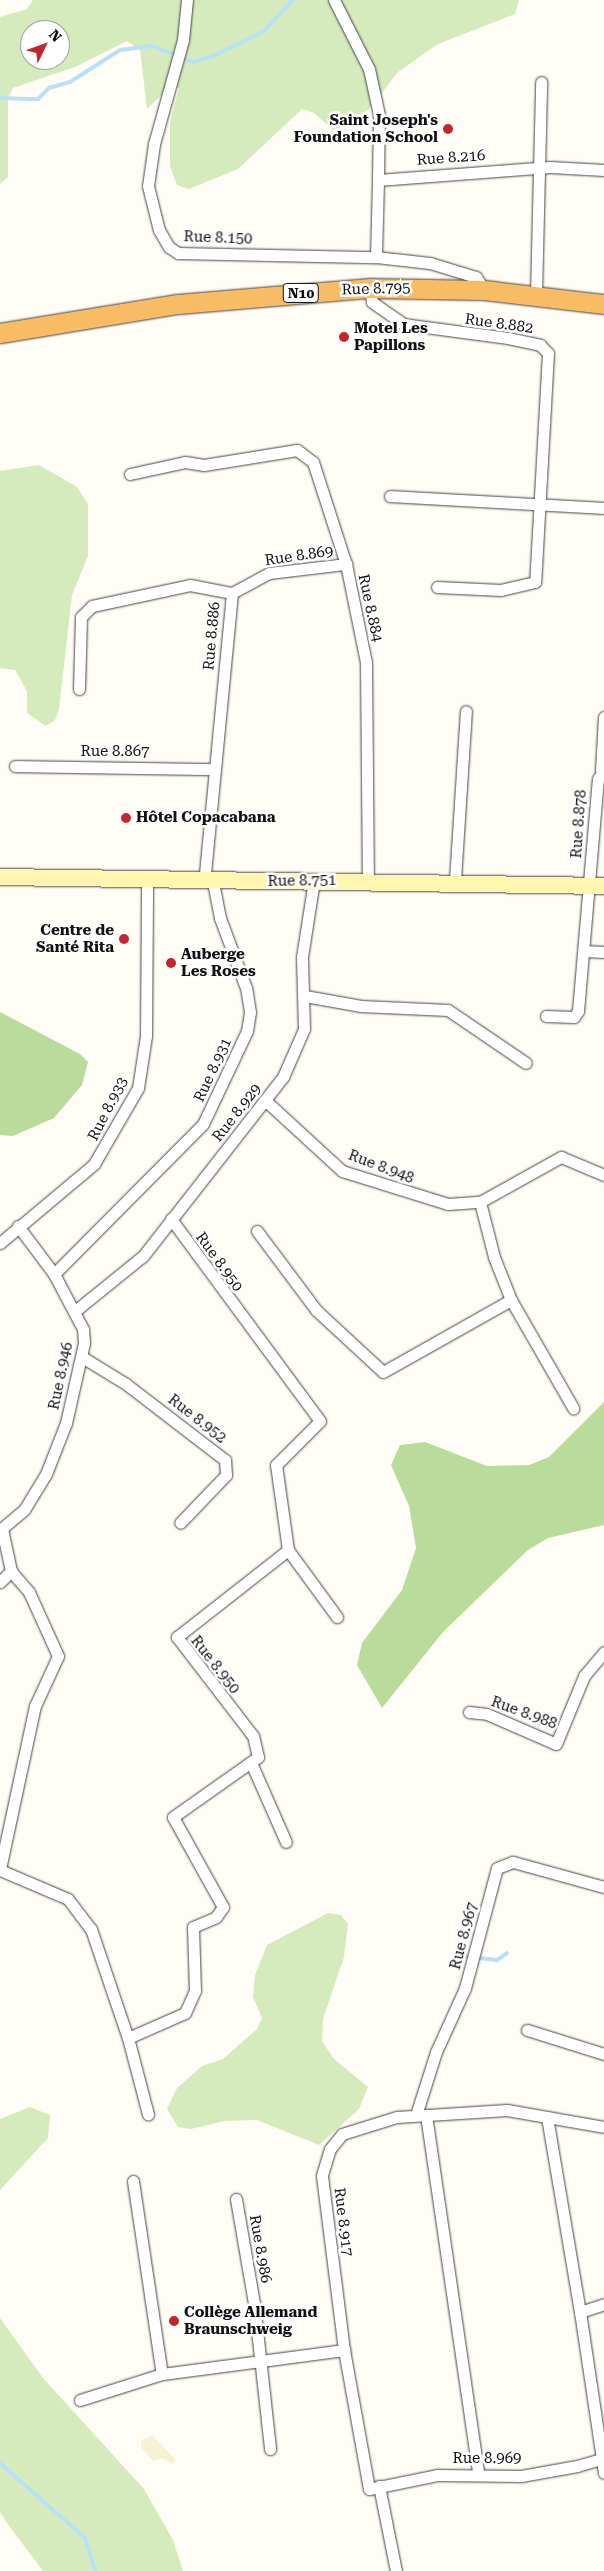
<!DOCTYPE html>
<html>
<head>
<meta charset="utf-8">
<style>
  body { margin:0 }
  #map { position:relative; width:604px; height:2571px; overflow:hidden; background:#fffdf5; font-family:"Roboto Serif",serif }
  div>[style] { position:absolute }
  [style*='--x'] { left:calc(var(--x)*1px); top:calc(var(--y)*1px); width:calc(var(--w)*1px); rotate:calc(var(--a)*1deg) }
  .farmland>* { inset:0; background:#f6f3d4 }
  .green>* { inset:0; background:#d5ebbd }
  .forest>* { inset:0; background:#b9dc9c }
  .stream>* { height:4px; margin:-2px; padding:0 2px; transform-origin:2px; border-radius:2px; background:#b9e0f7 }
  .roads { filter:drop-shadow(0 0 1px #444) drop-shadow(0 0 1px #444) }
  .minor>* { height:11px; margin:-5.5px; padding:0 5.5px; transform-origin:5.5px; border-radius:5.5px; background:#fff }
  .secondary>* { height:16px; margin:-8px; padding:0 8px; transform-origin:8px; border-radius:8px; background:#fff6b0 }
  .trunk>* { height:19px; margin:-9.5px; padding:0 9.5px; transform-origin:9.5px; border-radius:9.5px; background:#f7bc64 }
  .dots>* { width:14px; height:14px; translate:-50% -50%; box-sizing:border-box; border:2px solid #fff; border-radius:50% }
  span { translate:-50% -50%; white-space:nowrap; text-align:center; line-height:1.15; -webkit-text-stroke:5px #fff; paint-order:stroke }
  .shield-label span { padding:1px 4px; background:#fff; border:1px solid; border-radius:4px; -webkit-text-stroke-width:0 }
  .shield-label { font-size:14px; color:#111; font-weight:700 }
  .poi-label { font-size:15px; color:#111; font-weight:700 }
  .right { translate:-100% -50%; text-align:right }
  .left { translate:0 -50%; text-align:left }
  .street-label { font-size:15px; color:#111 }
  .north { position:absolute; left:20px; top:20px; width:50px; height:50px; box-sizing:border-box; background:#fff; border:1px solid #a0a0a0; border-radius:50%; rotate:48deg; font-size:14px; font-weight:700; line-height:20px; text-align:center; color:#111 }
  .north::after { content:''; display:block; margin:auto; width:18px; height:22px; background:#c4262e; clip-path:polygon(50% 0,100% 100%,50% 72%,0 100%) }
</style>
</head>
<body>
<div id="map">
  <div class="farmland">
    <i style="clip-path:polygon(152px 2435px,176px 2460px,173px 2464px,162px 2458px,153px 2461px,141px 2448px,141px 2441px)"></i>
  </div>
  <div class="green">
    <i style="clip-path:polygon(evenodd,33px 0,519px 0,515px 14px,438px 44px,398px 72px,370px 108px,344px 127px,333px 130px,314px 113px,302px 109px,238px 169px,189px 189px,177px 185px,170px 166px,170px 122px,179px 88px,169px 88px,147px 109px,140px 50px,127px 41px,75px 67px,13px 88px,8px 99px,8px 177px,0 184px,0 17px,27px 9px,33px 0,30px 30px,60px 30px,60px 60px,30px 60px,30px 30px)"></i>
    <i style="clip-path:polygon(39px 465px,77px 487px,88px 504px,88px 556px,72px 595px,59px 709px,55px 720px,46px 726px,27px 713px,27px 691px,15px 670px,0 668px,0 471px)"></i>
    <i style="clip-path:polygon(328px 1913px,341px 1915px,348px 1924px,344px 1957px,323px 2019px,322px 2041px,334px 2059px,368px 2087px,359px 2109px,319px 2145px,257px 2120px,224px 2121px,191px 2129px,178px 2127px,167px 2109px,177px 2088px,202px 2066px,223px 2059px,257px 2029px,262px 2018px,253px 1997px,255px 1975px,267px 1945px)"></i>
    <i style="clip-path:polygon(30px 2107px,50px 2115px,48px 2138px,0 2190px,0 2119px)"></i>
    <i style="clip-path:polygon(0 2318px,43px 2378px,144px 2489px,173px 2540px,183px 2571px,43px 2571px,7px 2523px,0 2512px)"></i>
  </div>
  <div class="forest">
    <i style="clip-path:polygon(0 1012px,80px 1054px,88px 1062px,82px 1085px,54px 1118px,13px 1136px,0 1135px)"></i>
    <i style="clip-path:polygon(604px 1402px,604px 1525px,548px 1538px,528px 1550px,443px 1632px,382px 1708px,357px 1665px,362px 1643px,402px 1590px,416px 1548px,409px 1506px,391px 1465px,400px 1445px,425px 1442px,487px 1466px,529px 1465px,549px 1457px)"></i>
  </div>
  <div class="stream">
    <i style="--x:0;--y:98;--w:38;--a:2"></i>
    <i style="--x:38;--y:99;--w:16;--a:-45"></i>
    <i style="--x:49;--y:88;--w:22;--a:-16"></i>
    <i style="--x:70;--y:82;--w:59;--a:-32.6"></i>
    <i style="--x:120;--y:50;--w:33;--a:-7"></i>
    <i style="--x:153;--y:46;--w:43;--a:21.8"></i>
    <i style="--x:193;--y:62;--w:19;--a:-16"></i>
    <i style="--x:211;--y:57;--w:59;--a:-26.1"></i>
    <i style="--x:264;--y:31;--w:42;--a:-46.9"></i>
    <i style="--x:464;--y:1956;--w:33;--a:7"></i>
    <i style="--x:497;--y:1960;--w:12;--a:-35"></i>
    <i style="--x:0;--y:2463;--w:113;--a:41.4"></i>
    <i style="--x:85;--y:2538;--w:34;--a:73"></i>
  </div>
  <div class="roads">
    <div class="minor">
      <i style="--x:187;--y:0;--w:40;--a:95.7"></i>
      <i style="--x:183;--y:40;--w:108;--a:105.6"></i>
      <i style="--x:154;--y:144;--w:42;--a:98.1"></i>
      <i style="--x:148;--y:186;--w:45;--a:76"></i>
      <i style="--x:159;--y:230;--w:20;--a:60"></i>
      <i style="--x:169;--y:247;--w:11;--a:34"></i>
      <i style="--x:178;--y:253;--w:198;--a:1.2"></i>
      <i style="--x:376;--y:257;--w:54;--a:6.3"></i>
      <i style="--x:430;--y:263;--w:48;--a:16.9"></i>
      <i style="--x:476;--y:277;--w:15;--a:58"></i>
      <i style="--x:334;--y:0;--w:77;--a:63.1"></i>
      <i style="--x:369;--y:69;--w:47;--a:77.7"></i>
      <i style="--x:379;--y:115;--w:65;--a:90.9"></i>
      <i style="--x:376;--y:257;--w:77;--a:-88.5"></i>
      <i style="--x:378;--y:180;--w:172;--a:-4.3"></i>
      <i style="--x:550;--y:167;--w:54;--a:3.2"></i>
      <i style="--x:370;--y:288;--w:14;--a:82"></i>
      <i style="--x:372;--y:302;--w:38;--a:35"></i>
      <i style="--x:403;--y:324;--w:106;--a:7.6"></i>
      <i style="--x:508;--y:338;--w:33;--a:12"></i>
      <i style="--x:540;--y:345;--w:11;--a:45"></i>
      <i style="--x:548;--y:353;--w:229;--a:93.2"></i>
      <i style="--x:535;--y:582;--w:35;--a:167"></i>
      <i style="--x:501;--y:590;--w:64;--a:-177.3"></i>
      <i style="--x:536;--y:294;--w:212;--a:-88.6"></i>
      <i style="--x:130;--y:474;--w:56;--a:-12.3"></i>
      <i style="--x:185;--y:462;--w:19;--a:9"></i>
      <i style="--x:204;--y:465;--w:94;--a:-9.2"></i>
      <i style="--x:297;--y:450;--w:20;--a:37"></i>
      <i style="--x:313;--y:462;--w:107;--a:72.1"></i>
      <i style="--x:346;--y:564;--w:100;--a:78.5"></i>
      <i style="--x:366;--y:662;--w:218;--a:89.5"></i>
      <i style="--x:390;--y:496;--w:214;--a:3.2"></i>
      <i style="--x:232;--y:593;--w:42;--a:-28.4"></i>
      <i style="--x:269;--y:573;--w:78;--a:-6.7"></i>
      <i style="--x:79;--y:689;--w:72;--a:-88.4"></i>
      <i style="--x:81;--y:617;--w:16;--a:-45"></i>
      <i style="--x:92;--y:606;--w:100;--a:-12.1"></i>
      <i style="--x:190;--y:585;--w:43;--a:10.8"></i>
      <i style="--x:232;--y:593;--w:290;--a:95.5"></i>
      <i style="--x:15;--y:766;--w:199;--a:0.9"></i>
      <i style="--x:601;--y:770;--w:53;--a:-86.8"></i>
      <i style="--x:455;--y:880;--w:169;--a:-86.3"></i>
      <i style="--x:585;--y:951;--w:19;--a:3"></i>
      <i style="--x:305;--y:996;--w:57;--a:10.1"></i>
      <i style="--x:361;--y:1006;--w:87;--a:2.6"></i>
      <i style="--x:448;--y:1010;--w:94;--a:34.2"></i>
      <i style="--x:546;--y:1016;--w:28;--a:2"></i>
      <i style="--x:574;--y:1017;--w:7;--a:-56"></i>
      <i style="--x:578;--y:1011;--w:233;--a:-85.1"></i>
      <i style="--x:598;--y:779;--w:12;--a:-59"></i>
      <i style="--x:267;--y:1102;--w:102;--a:42.6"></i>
      <i style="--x:342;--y:1171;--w:111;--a:17.3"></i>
      <i style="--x:448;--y:1204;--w:32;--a:-4"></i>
      <i style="--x:480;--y:1202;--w:93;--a:-29.1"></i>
      <i style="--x:561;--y:1157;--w:47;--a:22.7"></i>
      <i style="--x:480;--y:1202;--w:57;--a:75.7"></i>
      <i style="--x:494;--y:1257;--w:46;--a:68.4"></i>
      <i style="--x:511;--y:1300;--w:125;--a:60.1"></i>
      <i style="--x:257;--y:1231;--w:99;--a:53.2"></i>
      <i style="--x:316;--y:1310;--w:91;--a:42.8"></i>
      <i style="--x:383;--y:1372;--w:147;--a:-29.4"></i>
      <i style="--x:0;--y:1243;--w:123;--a:-40"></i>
      <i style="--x:94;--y:1164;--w:88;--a:-59.9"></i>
      <i style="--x:138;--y:1088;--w:53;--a:-81.3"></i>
      <i style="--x:146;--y:1036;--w:154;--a:-89.6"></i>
      <i style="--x:54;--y:1274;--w:211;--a:-45.2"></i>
      <i style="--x:203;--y:1124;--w:103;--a:-64.7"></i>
      <i style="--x:247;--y:1031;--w:19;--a:-81"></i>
      <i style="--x:250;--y:1012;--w:24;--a:-99"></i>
      <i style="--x:246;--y:988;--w:75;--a:-110.4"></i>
      <i style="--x:220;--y:918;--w:37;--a:-101"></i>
      <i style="--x:75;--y:1311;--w:87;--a:-39"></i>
      <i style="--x:143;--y:1256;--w:227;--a:-52"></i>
      <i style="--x:283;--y:1077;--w:52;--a:-66.4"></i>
      <i style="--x:304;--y:1029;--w:72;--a:-91.6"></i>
      <i style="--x:302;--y:957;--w:78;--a:-81.1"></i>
      <i style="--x:82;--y:1357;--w:52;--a:31.5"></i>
      <i style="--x:126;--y:1384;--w:125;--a:37.5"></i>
      <i style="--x:225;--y:1460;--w:15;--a:86"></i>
      <i style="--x:226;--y:1475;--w:66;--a:133.8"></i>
      <i style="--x:0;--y:1530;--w:31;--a:-40"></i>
      <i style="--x:24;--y:1510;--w:42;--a:-58.6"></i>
      <i style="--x:46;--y:1474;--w:55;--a:-68.6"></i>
      <i style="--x:66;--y:1423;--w:82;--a:-77.3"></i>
      <i style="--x:84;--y:1343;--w:14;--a:-94"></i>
      <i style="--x:83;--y:1329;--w:62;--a:-117.8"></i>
      <i style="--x:54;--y:1274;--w:60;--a:-126.9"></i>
      <i style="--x:288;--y:1550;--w:83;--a:53.8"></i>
      <i style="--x:0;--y:1582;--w:16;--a:-45"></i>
      <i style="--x:469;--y:1712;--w:18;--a:6"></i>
      <i style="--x:487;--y:1714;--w:75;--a:23.5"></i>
      <i style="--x:556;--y:1744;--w:74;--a:-67.6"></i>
      <i style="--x:584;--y:1676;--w:31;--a:-50"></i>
      <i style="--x:252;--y:1765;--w:84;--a:66.2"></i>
      <i style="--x:0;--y:1869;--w:167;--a:-77.9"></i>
      <i style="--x:35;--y:1706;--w:55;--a:-65.3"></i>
      <i style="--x:58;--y:1656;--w:70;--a:-114.4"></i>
      <i style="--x:29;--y:1592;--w:28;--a:-131"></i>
      <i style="--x:11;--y:1571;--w:43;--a:-102.1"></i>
      <i style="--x:0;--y:1870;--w:74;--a:23.1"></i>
      <i style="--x:68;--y:1899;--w:38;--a:53"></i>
      <i style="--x:91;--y:1929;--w:115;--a:71.3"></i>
      <i style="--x:128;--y:2038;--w:79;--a:75.3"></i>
      <i style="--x:527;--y:2030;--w:81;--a:17.3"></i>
      <i style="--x:128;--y:2038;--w:62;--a:-23.7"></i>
      <i style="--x:185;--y:2013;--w:24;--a:-66"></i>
      <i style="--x:195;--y:1991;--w:64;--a:-91.8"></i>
      <i style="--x:193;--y:1927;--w:25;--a:-23"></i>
      <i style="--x:216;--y:1917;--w:12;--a:-55"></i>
      <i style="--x:223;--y:1907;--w:103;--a:-119.1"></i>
      <i style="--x:173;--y:1817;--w:104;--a:-35.2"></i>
      <i style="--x:258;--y:1757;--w:22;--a:-103"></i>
      <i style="--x:253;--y:1736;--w:125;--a:-127.5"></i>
      <i style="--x:177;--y:1637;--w:141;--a:-38.1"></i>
      <i style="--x:288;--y:1550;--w:86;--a:-98"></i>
      <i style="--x:276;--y:1465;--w:62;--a:-45"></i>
      <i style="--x:320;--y:1421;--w:251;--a:-126.4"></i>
      <i style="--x:416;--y:2115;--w:66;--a:-72.4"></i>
      <i style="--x:436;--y:2052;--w:70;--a:-65.6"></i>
      <i style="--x:465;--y:1988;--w:124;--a:-75.1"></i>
      <i style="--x:497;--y:1868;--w:17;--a:-21"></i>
      <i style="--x:513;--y:1862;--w:94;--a:15.4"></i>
      <i style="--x:426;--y:2115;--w:362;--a:81.7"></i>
      <i style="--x:547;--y:2117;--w:198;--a:80.4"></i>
      <i style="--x:133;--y:2181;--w:195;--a:81.5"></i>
      <i style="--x:236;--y:2199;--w:106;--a:80.2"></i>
      <i style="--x:254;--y:2303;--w:147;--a:83.7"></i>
      <i style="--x:344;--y:2350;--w:141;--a:79.8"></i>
      <i style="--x:369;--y:2489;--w:69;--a:-11.6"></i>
      <i style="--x:437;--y:2475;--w:84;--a:0.7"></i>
      <i style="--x:521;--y:2476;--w:57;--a:-10.1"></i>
      <i style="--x:577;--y:2466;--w:26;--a:-16"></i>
      <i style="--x:602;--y:2459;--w:149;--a:-98.5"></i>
      <i style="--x:580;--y:2312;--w:25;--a:-18"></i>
      <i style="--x:80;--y:2400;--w:86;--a:-17.6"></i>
      <i style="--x:162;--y:2374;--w:184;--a:-7.5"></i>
      <i style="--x:344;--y:2350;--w:176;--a:-97.2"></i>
      <i style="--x:322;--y:2175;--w:27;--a:-73"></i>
      <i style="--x:330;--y:2149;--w:19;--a:-51"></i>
      <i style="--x:342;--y:2134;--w:58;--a:-17.2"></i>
      <i style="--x:397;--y:2117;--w:110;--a:-3.6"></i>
      <i style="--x:507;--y:2110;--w:98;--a:9.9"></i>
      <i style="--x:602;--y:2459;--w:14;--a:82"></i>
      <i style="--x:379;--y:2486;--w:87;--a:78.7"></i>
    </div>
    <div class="secondary">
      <i style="--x:0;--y:877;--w:604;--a:0.85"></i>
    </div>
    <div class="trunk">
      <i style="--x:0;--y:333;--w:180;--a:-9.3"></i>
      <i style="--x:178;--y:304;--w:193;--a:-4.8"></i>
      <i style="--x:370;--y:288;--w:114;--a:1"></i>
      <i style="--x:484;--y:290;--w:121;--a:6.7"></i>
    </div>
  </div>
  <div class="dots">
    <i style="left:448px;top:129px;background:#c4262e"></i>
    <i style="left:344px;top:337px;background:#c4262e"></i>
    <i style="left:126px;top:818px;background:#c4262e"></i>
    <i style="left:124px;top:939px;background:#c4262e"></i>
    <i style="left:171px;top:963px;background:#c4262e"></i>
    <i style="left:174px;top:2321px;background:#c4262e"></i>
  </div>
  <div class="shield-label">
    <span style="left:301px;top:293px">N10</span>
  </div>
  <div class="poi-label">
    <span class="right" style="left:438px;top:129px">Saint Joseph's<br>Foundation School</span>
    <span class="left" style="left:354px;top:337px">Motel Les<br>Papillons</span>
    <span class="left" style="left:136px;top:818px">Hôtel Copacabana</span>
    <span class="right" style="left:114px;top:939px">Centre de<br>Santé Rita</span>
    <span class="left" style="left:181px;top:963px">Auberge<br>Les Roses</span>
    <span class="left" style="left:184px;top:2321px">Collège Allemand<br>Braunschweig</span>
  </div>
  <div class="street-label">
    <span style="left:451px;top:158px;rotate:-4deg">Rue 8.216</span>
    <span style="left:218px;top:238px;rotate:2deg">Rue 8.150</span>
    <span style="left:376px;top:289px;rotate:-2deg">Rue 8.795</span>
    <span style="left:499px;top:324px;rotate:8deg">Rue 8.882</span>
    <span style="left:299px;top:556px;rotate:-8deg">Rue 8.869</span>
    <span style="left:370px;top:608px;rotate:78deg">Rue 8.884</span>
    <span style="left:212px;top:636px;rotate:-85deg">Rue 8.886</span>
    <span style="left:115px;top:752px">Rue 8.867</span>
    <span style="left:579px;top:824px;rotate:-86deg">Rue 8.878</span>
    <span style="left:302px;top:881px;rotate:-1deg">Rue 8.751</span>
    <span style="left:213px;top:1070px;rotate:-65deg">Rue 8.931</span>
    <span style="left:108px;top:1109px;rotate:-63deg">Rue 8.933</span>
    <span style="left:237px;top:1113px;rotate:-52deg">Rue 8.929</span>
    <span style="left:381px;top:1167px;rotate:21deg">Rue 8.948</span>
    <span style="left:219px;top:1262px;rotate:54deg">Rue 8.950</span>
    <span style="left:61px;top:1376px;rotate:-78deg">Rue 8.946</span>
    <span style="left:197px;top:1419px;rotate:38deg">Rue 8.952</span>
    <span style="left:215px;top:1665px;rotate:52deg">Rue 8.950</span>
    <span style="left:524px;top:1713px;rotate:20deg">Rue 8.988</span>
    <span style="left:464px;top:1936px;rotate:-75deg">Rue 8.967</span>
    <span style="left:343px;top:2222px;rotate:83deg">Rue 8.917</span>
    <span style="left:260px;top:2249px;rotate:80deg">Rue 8.986</span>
    <span style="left:487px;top:2459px">Rue 8.969</span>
  </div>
  <div class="north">N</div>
</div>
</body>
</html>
